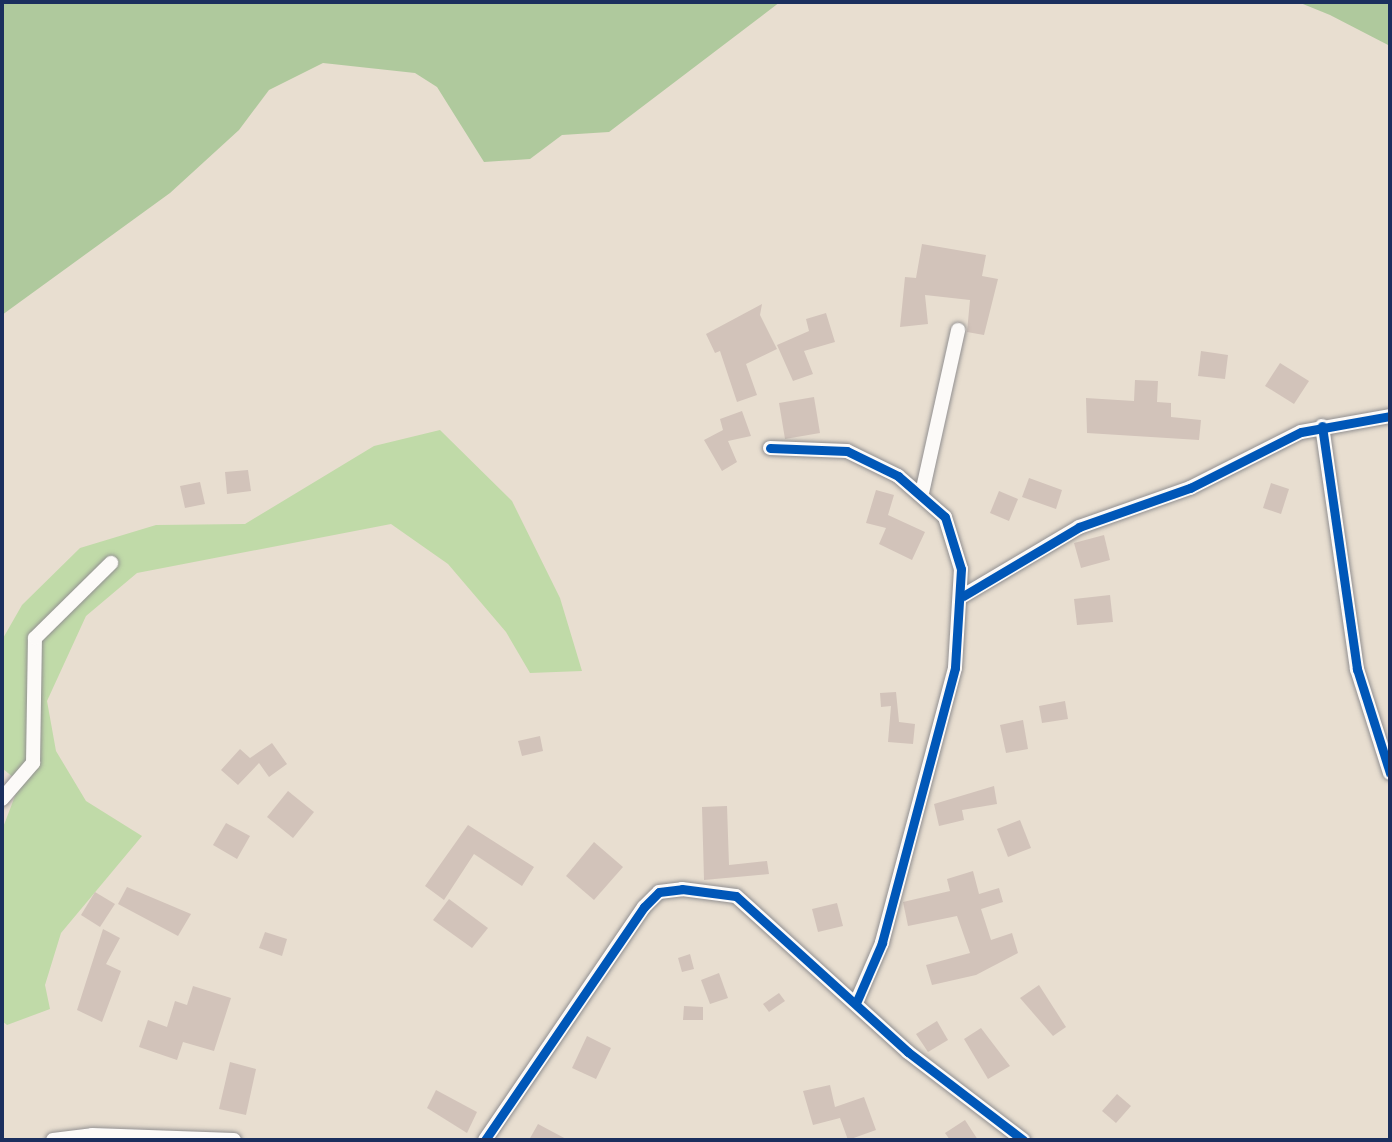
<!DOCTYPE html>
<html>
<head>
<meta charset="utf-8">
<style>
  body { margin:0 }
  #map { position:relative; width:1392px; height:1142px; overflow:hidden; background:#e8ded0; font-family:"IM FELL Great Primer",serif }
  div>[style] { position:absolute }
  [style*='--x'] { left:calc(var(--x)*1px); top:calc(var(--y)*1px); width:calc(var(--w)*1px); rotate:calc(var(--a)*1deg) }
  .green>* { inset:0; background:#c0daa8 }
  .forest>* { inset:0; background:#afc99d }
  .building>* { inset:0; background:#d2c3ba }
  .roads { filter:drop-shadow(0 0 2px #929091) drop-shadow(0 0 2px #929091) }
  .minor>* { height:14px; margin:-7px; padding:0 7px; transform-origin:7px; border-radius:7px; background:#fcfaf8 }
  .cycleway>* { height:9px; margin:-4.5px; padding:0 4.5px; transform-origin:4.5px; border-radius:4.5px; background:#0057b8 }
  span { translate:-50% -50%; white-space:nowrap; text-align:center; line-height:1.15; -webkit-text-stroke:5px #fdfcf7; paint-order:stroke }
  .frame { position:absolute; inset:0; border:4px solid #1b2f5e; pointer-events:none }
</style>
</head>
<body>
<div id="map">
  <div class="green">
    <i style="clip-path:polygon(440px 430px,512px 501px,560px 598px,582px 671px,530px 673px,506px 632px,448px 564px,391px 524px,137px 573px,86px 616px,47px 701px,56px 751px,86px 801px,142px 836px,61px 933px,45px 985px,50px 1009px,7px 1025px,2px 1021px,2px 830px,20px 783px,2px 768px,2px 640px,22px 605px,80px 548px,156px 525px,245px 524px,374px 446px)"></i>
  </div>
  <div class="forest">
    <i style="clip-path:polygon(2px 2px,780px 2px,609px 132px,562px 135px,530px 159px,484px 162px,437px 87px,415px 73px,323px 63px,269px 90px,239px 130px,170px 193px,2px 315px)"></i>
    <i style="clip-path:polygon(1298px 2px,1390px 2px,1390px 46px,1330px 15px)"></i>
  </div>
  <div class="building">
    <i style="clip-path:polygon(922px 244px,986px 255px,982px 276px,998px 279px,984px 335px,967px 332px,970px 300px,925px 295px,928px 324px,900px 327px,905px 277px,916px 278px)"></i>
    <i style="clip-path:polygon(762px 304px,760px 315px,777px 349px,746px 364px,757px 395px,737px 402px,720px 351px,715px 353px,706px 334px)"></i>
    <i style="clip-path:polygon(826px 313px,835px 342px,804px 351px,813px 374px,793px 381px,777px 345px,809px 331px,806px 319px)"></i>
    <i style="clip-path:polygon(1201px 351px,1228px 355px,1225px 379px,1198px 376px)"></i>
    <i style="clip-path:polygon(1280px 363px,1309px 381px,1294px 404px,1265px 386px)"></i>
    <i style="clip-path:polygon(1135px 380px,1158px 381px,1157px 402px,1171px 403px,1171px 417px,1201px 420px,1199px 440px,1087px 433px,1086px 398px,1134px 401px)"></i>
    <i style="clip-path:polygon(814px 397px,820px 433px,785px 439px,779px 403px)"></i>
    <i style="clip-path:polygon(742px 411px,751px 436px,728px 441px,737px 462px,722px 471px,704px 440px,723px 430px,720px 419px)"></i>
    <i style="clip-path:polygon(248px 470px,251px 491px,227px 494px,225px 472px)"></i>
    <i style="clip-path:polygon(1029px 478px,1062px 490px,1056px 509px,1022px 497px)"></i>
    <i style="clip-path:polygon(200px 482px,205px 504px,185px 508px,180px 486px)"></i>
    <i style="clip-path:polygon(1271px 483px,1289px 489px,1281px 514px,1263px 508px)"></i>
    <i style="clip-path:polygon(876px 490px,894px 495px,888px 515px,925px 532px,912px 560px,879px 544px,886px 528px,866px 523px)"></i>
    <i style="clip-path:polygon(999px 491px,1018px 499px,1009px 521px,990px 513px)"></i>
    <i style="clip-path:polygon(1104px 535px,1110px 560px,1081px 568px,1074px 543px)"></i>
    <i style="clip-path:polygon(1110px 595px,1113px 622px,1077px 625px,1074px 599px)"></i>
    <i style="clip-path:polygon(896px 692px,899px 722px,915px 724px,913px 744px,888px 742px,891px 706px,881px 707px,880px 693px)"></i>
    <i style="clip-path:polygon(1065px 701px,1068px 719px,1042px 723px,1039px 706px)"></i>
    <i style="clip-path:polygon(1023px 720px,1028px 749px,1006px 753px,1000px 725px)"></i>
    <i style="clip-path:polygon(540px 736px,543px 751px,522px 756px,518px 741px)"></i>
    <i style="clip-path:polygon(272px 743px,287px 764px,269px 777px,259px 763px,238px 785px,221px 770px,240px 749px,250px 758px)"></i>
    <i style="clip-path:polygon(994px 786px,997px 804px,962px 810px,964px 820px,939px 826px,934px 804px)"></i>
    <i style="clip-path:polygon(288px 791px,314px 812px,293px 838px,267px 817px)"></i>
    <i style="clip-path:polygon(727px 806px,729px 865px,767px 861px,769px 874px,704px 880px,702px 807px)"></i>
    <i style="clip-path:polygon(1020px 820px,1031px 848px,1008px 857px,997px 829px)"></i>
    <i style="clip-path:polygon(226px 823px,250px 836px,237px 859px,213px 845px)"></i>
    <i style="clip-path:polygon(468px 825px,534px 867px,522px 886px,474px 854px,444px 900px,425px 886px)"></i>
    <i style="clip-path:polygon(594px 842px,623px 867px,594px 900px,566px 876px)"></i>
    <i style="clip-path:polygon(973px 871px,979px 894px,999px 888px,1003px 902px,981px 909px,991px 940px,1012px 933px,1018px 953px,976px 975px,932px 985px,926px 965px,970px 953px,957px 916px,908px 926px,903px 902px,950px 891px,947px 879px)"></i>
    <i style="clip-path:polygon(127px 887px,191px 914px,178px 936px,118px 904px)"></i>
    <i style="clip-path:polygon(95px 892px,115px 904px,100px 927px,81px 915px)"></i>
    <i style="clip-path:polygon(449px 899px,488px 928px,472px 948px,433px 920px)"></i>
    <i style="clip-path:polygon(837px 903px,843px 926px,818px 932px,812px 909px)"></i>
    <i style="clip-path:polygon(103px 929px,120px 938px,106px 964px,121px 971px,102px 1022px,77px 1010px)"></i>
    <i style="clip-path:polygon(265px 932px,287px 939px,282px 956px,259px 948px)"></i>
    <i style="clip-path:polygon(690px 954px,694px 969px,682px 972px,678px 958px)"></i>
    <i style="clip-path:polygon(719px 973px,728px 998px,710px 1004px,701px 980px)"></i>
    <i style="clip-path:polygon(1039px 985px,1066px 1027px,1053px 1036px,1020px 998px)"></i>
    <i style="clip-path:polygon(193px 986px,231px 998px,214px 1051px,183px 1042px,177px 1060px,139px 1047px,148px 1020px,167px 1027px,175px 1001px,187px 1005px)"></i>
    <i style="clip-path:polygon(779px 993px,785px 1001px,769px 1012px,763px 1004px)"></i>
    <i style="clip-path:polygon(684px 1006px,703px 1007px,703px 1020px,683px 1020px)"></i>
    <i style="clip-path:polygon(937px 1021px,948px 1040px,928px 1052px,916px 1034px)"></i>
    <i style="clip-path:polygon(981px 1028px,1010px 1066px,988px 1079px,964px 1039px)"></i>
    <i style="clip-path:polygon(587px 1036px,611px 1048px,596px 1079px,572px 1068px)"></i>
    <i style="clip-path:polygon(230px 1062px,256px 1069px,246px 1115px,219px 1109px)"></i>
    <i style="clip-path:polygon(830px 1085px,835px 1107px,864px 1097px,876px 1130px,848px 1140px,840px 1118px,813px 1125px,803px 1091px)"></i>
    <i style="clip-path:polygon(436px 1090px,477px 1112px,467px 1133px,427px 1108px)"></i>
    <i style="clip-path:polygon(1117px 1094px,1131px 1106px,1116px 1123px,1102px 1111px)"></i>
    <i style="clip-path:polygon(965px 1120px,978px 1140px,950px 1140px,945px 1133px)"></i>
    <i style="clip-path:polygon(538px 1124px,568px 1140px,529px 1140px)"></i>
  </div>
  <div class="roads">
    <div class="minor">
      <i style="--x:1322;--y:426;--w:246;--a:81.8"></i>
      <i style="--x:1357;--y:669;--w:109;--a:72.4"></i>
      <i style="--x:770;--y:448;--w:77;--a:2.2"></i>
      <i style="--x:847;--y:451;--w:57;--a:26.1"></i>
      <i style="--x:898;--y:476;--w:62;--a:41.1"></i>
      <i style="--x:945;--y:517;--w:54;--a:72.9"></i>
      <i style="--x:961;--y:569;--w:99;--a:93.5"></i>
      <i style="--x:955;--y:668;--w:285;--a:104.9"></i>
      <i style="--x:882;--y:943;--w:65;--a:113.4"></i>
      <i style="--x:922;--y:493;--w:167;--a:-77.5"></i>
      <i style="--x:963;--y:596;--w:135;--a:-30.7"></i>
      <i style="--x:1079;--y:527;--w:118;--a:-19.4"></i>
      <i style="--x:1190;--y:488;--w:124;--a:-26.8"></i>
      <i style="--x:1301;--y:432;--w:90;--a:-10.2"></i>
      <i style="--x:2;--y:799;--w:48;--a:-49.3"></i>
      <i style="--x:33;--y:763;--w:125;--a:-89.1"></i>
      <i style="--x:35;--y:638;--w:107;--a:-44.6"></i>
      <i style="--x:53;--y:1140;--w:39;--a:-7"></i>
      <i style="--x:92;--y:1135;--w:142;--a:2"></i>
      <i style="--x:485;--y:1140;--w:282;--a:-55.7"></i>
      <i style="--x:644;--y:907;--w:21;--a:-45"></i>
      <i style="--x:659;--y:892;--w:23;--a:-7"></i>
      <i style="--x:682;--y:889;--w:54;--a:7.4"></i>
      <i style="--x:736;--y:896;--w:232;--a:42.2"></i>
      <i style="--x:908;--y:1052;--w:145;--a:37.4"></i>
    </div>
  </div>
  <div class="cycleway">
    <i style="--x:1322;--y:426;--w:246;--a:81.8"></i>
    <i style="--x:1357;--y:669;--w:109;--a:72.4"></i>
    <i style="--x:770;--y:448;--w:77;--a:2.2"></i>
    <i style="--x:847;--y:451;--w:57;--a:26.1"></i>
    <i style="--x:898;--y:476;--w:62;--a:41.1"></i>
    <i style="--x:945;--y:517;--w:54;--a:72.9"></i>
    <i style="--x:961;--y:569;--w:99;--a:93.5"></i>
    <i style="--x:955;--y:668;--w:285;--a:104.9"></i>
    <i style="--x:882;--y:943;--w:65;--a:113.4"></i>
    <i style="--x:963;--y:596;--w:135;--a:-30.7"></i>
    <i style="--x:1079;--y:527;--w:118;--a:-19.4"></i>
    <i style="--x:1190;--y:488;--w:124;--a:-26.8"></i>
    <i style="--x:1301;--y:432;--w:90;--a:-10.2"></i>
    <i style="--x:485;--y:1140;--w:282;--a:-55.7"></i>
    <i style="--x:644;--y:907;--w:21;--a:-45"></i>
    <i style="--x:659;--y:892;--w:23;--a:-7"></i>
    <i style="--x:682;--y:889;--w:54;--a:7.4"></i>
    <i style="--x:736;--y:896;--w:232;--a:42.2"></i>
    <i style="--x:908;--y:1052;--w:145;--a:37.4"></i>
  </div>
  <div class="frame"></div>
</div>
</body>
</html>
